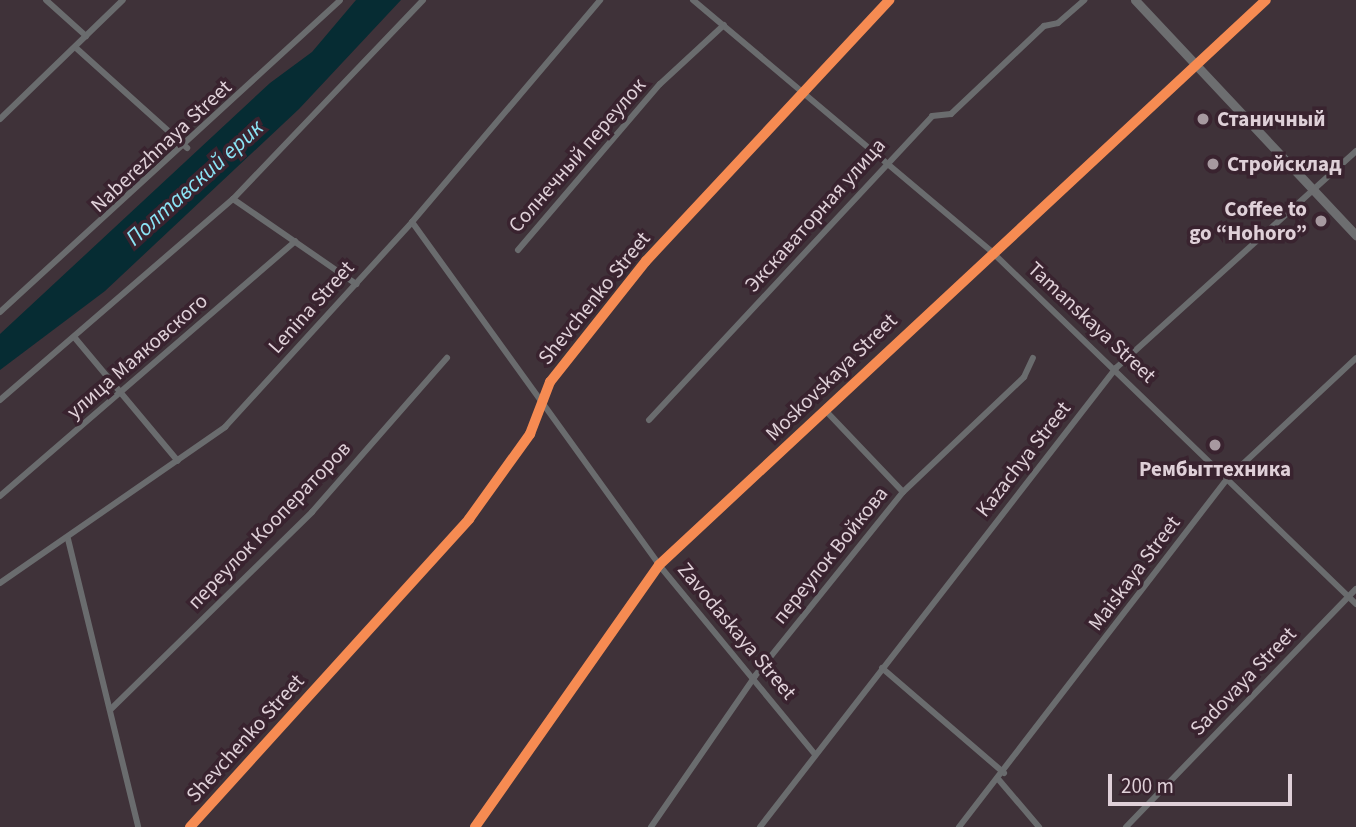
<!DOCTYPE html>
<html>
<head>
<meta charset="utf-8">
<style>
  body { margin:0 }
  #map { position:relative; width:1356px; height:827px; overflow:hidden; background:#3f3239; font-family:"Source Sans 3",sans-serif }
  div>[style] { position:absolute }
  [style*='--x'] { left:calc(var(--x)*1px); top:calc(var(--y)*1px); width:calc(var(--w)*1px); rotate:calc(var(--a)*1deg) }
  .water>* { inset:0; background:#062c33 }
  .street>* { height:6px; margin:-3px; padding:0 3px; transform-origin:3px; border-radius:3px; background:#6a6c6e }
  .secondary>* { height:9px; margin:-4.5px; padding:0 4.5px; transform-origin:4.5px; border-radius:4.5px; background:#6d6e70 }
  .cycleway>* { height:10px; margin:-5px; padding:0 5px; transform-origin:5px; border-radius:5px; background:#f68b52 }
  .dots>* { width:19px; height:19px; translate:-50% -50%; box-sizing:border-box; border:4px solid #39232f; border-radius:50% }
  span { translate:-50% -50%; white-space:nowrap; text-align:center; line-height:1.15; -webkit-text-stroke:7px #39232f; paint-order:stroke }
  .poi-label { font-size:21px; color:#dfd0d8; font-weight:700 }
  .left { translate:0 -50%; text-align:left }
  .right { translate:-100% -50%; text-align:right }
  .street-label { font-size:21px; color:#dfd0d8 }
  .water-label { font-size:23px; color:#8be4f5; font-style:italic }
  .scale { position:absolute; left:1108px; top:774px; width:184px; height:32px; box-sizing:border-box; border:4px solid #dfd0d8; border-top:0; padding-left:9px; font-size:21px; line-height:24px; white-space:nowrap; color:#dfd0d8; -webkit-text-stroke:5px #39232f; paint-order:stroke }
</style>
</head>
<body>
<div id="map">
  <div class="water">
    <i style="clip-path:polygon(356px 0,401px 0,299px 109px,105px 291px,0 370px,0 334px,270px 83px,312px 52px)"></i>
  </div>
  <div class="street">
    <i style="--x:46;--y:0;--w:54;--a:42"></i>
    <i style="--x:693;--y:0;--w:390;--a:40.1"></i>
    <i style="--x:991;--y:251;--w:508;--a:44.04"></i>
    <i style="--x:75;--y:47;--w:151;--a:42"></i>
    <i style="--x:0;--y:119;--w:171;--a:-44.1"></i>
    <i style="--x:233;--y:199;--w:150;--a:34.6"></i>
    <i style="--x:412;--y:222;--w:423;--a:54.2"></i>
    <i style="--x:659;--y:565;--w:245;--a:50.5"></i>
    <i style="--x:518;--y:250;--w:218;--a:-49.5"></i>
    <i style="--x:660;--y:84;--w:87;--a:-42.7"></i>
    <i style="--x:0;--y:312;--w:461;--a:-42.5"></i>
    <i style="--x:75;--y:338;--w:160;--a:50.1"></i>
    <i style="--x:0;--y:400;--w:308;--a:-40.8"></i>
    <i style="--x:233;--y:199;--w:275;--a:-46.3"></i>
    <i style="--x:825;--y:410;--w:113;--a:46.4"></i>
    <i style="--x:649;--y:420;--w:415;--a:-47"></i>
    <i style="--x:932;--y:116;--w:19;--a:-6"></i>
    <i style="--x:951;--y:114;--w:128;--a:-43.4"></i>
    <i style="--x:1044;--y:26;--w:14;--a:-12"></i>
    <i style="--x:1058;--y:23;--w:35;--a:-41"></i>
    <i style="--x:0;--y:496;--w:390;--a:-40.8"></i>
    <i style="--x:68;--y:539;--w:296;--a:76.3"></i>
    <i style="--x:0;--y:583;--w:274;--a:-34.7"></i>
    <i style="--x:225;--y:427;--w:277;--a:-47.6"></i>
    <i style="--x:412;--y:222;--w:291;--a:-49.7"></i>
    <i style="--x:882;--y:668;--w:161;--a:40.7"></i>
    <i style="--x:110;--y:710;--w:283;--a:-44.4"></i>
    <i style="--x:312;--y:512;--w:205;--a:-48.8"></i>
    <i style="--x:999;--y:780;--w:62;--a:49.6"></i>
    <i style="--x:190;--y:827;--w:416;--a:-47.8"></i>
    <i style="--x:469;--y:519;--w:105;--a:-54.3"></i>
    <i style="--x:530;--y:434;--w:56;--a:-69"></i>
    <i style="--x:550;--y:382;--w:154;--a:-51.6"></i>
    <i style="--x:646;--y:261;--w:357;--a:-47"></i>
    <i style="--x:475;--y:827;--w:320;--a:-54.9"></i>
    <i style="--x:659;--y:565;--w:829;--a:-42.95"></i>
    <i style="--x:651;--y:827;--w:183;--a:-55.4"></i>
    <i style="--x:755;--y:676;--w:236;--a:-51.2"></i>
    <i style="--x:903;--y:492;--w:167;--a:-43.5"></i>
    <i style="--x:1024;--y:377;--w:21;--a:-65"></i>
    <i style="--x:760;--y:827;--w:581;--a:-52.2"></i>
    <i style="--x:1116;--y:368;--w:324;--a:-42.1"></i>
    <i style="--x:959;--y:827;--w:442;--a:-52.4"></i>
    <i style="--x:1229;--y:477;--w:174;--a:-43.1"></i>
    <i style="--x:1126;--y:827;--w:331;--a:-46"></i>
  </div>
  <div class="secondary">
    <i style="--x:1135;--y:0;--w:323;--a:46.8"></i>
  </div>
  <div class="cycleway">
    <i style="--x:190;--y:827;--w:416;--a:-47.8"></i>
    <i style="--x:469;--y:519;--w:105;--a:-54.3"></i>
    <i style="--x:530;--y:434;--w:56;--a:-69"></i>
    <i style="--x:550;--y:382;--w:154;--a:-51.6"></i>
    <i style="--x:646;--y:261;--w:357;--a:-47"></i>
    <i style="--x:475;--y:827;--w:320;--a:-54.9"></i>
    <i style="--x:659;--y:565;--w:829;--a:-42.95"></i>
  </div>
  <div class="dots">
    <i style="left:1203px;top:119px;background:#a799a0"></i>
    <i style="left:1213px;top:164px;background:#a799a0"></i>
    <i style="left:1321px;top:221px;background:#a799a0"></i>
    <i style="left:1215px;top:445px;background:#a799a0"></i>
  </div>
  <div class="poi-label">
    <span class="left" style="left:1217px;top:119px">Станичный</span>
    <span class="left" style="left:1227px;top:164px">Стройсклад</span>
    <span class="right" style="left:1307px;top:221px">Coffee to<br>go “Hohoro”</span>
    <span style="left:1215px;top:469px">Рембыттехника</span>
  </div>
  <div class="street-label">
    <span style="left:161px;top:146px;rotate:-43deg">Naberezhnaya Street</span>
    <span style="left:577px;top:155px;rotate:-49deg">Солнечный переулок</span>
    <span style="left:815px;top:215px;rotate:-48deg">Экскаваторная улица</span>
    <span style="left:594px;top:298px;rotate:-51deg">Shevchenko Street</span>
    <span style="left:311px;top:307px;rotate:-48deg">Lenina Street</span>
    <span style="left:1092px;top:322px;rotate:43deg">Tamanskaya Street</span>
    <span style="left:137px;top:356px;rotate:-41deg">улица Маяковского</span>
    <span style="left:831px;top:377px;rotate:-44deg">Moskovskaya Street</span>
    <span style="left:1023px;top:459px;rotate:-52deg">Kazachya Street</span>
    <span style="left:269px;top:525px;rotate:-46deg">переулок Кооператоров</span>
    <span style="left:830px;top:555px;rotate:-51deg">переулок Войкова</span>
    <span style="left:1134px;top:573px;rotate:-53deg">Maiskaya Street</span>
    <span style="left:737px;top:631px;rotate:50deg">Zavodaskaya Street</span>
    <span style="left:1243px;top:681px;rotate:-46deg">Sadovaya Street</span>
    <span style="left:245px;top:738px;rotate:-48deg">Shevchenko Street</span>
  </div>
  <div class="water-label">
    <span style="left:195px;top:183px;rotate:-42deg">Полтавский ерик</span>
  </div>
  <div class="scale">200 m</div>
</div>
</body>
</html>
